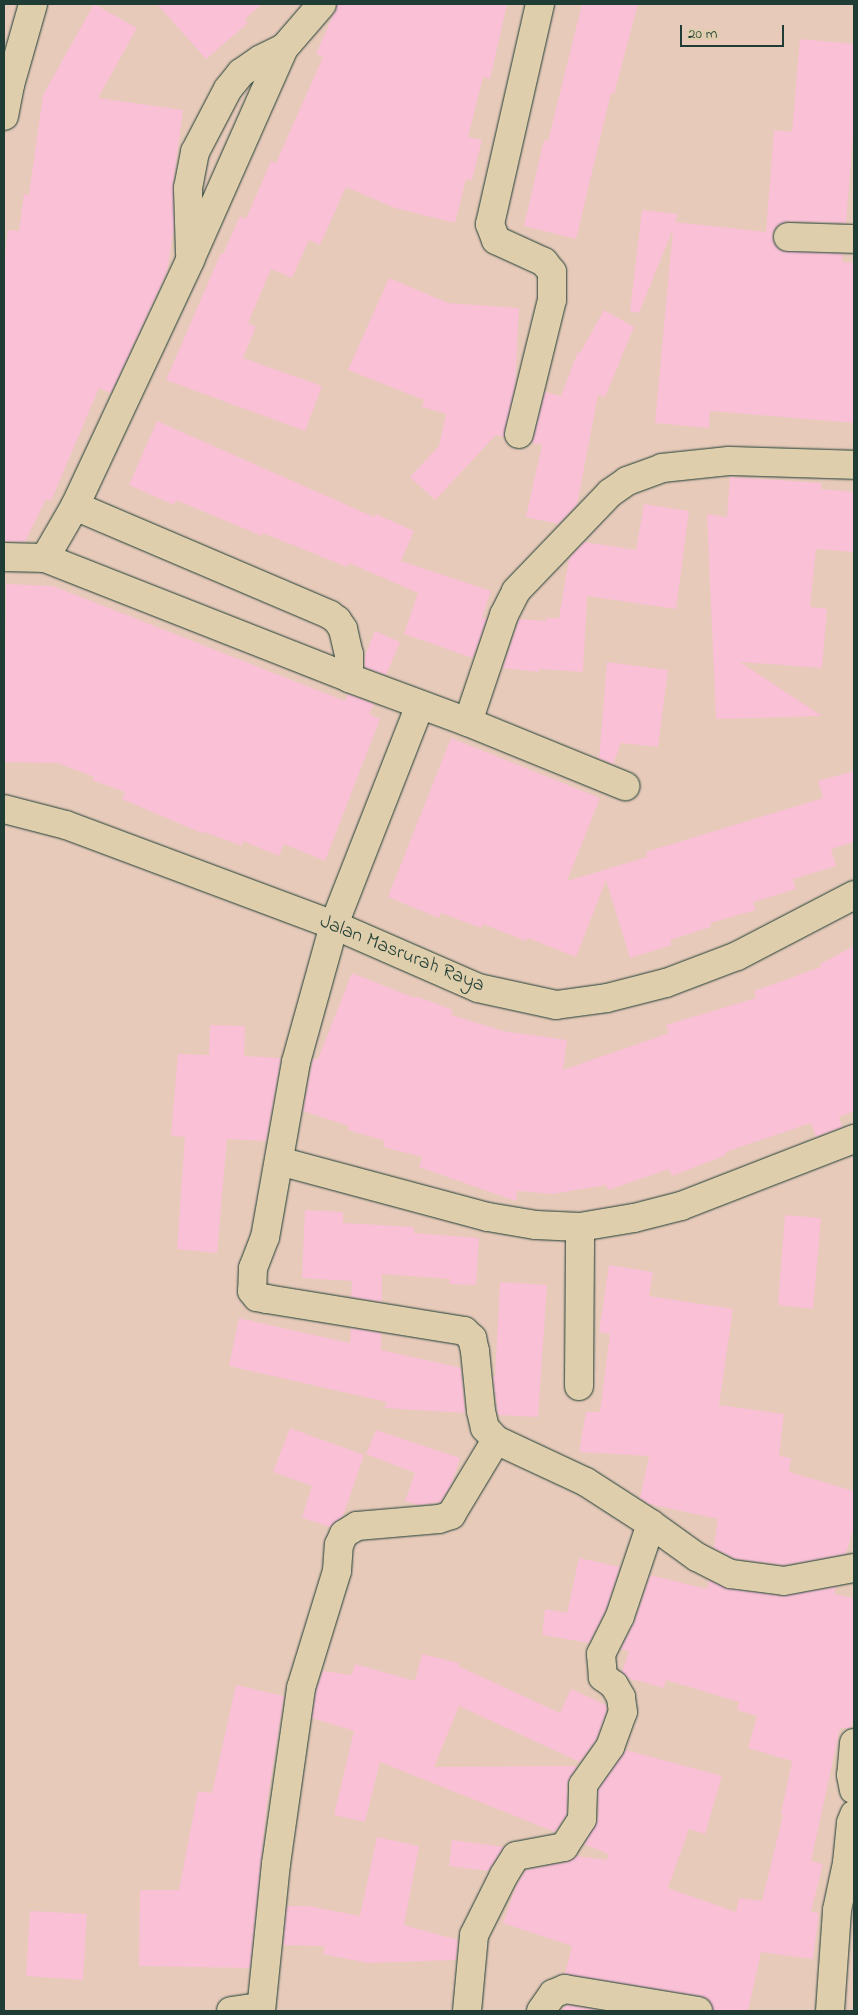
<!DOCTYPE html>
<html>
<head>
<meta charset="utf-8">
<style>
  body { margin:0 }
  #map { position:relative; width:858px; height:2015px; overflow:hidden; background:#e7cab9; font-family:"Indie Flower",sans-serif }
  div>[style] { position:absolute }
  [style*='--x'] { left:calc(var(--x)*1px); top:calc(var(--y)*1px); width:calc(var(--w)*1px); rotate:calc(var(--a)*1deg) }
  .building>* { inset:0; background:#f9c0d6 }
  .roads { filter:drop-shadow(0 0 1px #1f3d34) drop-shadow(0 0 1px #1f3d34) }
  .minor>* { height:28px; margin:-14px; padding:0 14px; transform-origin:14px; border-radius:14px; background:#dfceac }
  span { translate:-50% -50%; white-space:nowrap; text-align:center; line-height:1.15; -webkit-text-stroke:4px #dfceac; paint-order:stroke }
  .street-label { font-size:20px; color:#1f3d34 }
  .frame { position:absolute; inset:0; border:5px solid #1f3d34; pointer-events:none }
  .scale { position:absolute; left:680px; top:25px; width:104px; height:22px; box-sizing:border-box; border:2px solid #1f3d34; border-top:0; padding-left:6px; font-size:15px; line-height:18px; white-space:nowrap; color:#1f3d34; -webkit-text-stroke:4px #dfceac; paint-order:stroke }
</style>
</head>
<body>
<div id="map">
  <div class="building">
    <i style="clip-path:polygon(94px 4px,137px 28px,98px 98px,183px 110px,173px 185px,174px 226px,167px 272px,111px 393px,99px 388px,51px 501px,46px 499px,25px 542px,4px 541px,4px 264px,8px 230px,19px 231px,24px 194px,29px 195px,43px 95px)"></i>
    <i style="clip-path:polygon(157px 4px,262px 4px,245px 19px,248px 23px,206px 59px)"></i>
    <i style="clip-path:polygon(338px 4px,507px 4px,490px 79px,483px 77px,468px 137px,482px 140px,472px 180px,466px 179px,455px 223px,395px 208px,346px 187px,320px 245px,309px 240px,292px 278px,271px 269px,248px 323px,256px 327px,243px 358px,322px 386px,305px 431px,166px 380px,221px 253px,223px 254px,240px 216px,246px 219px,271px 161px,276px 163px,323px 57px,316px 54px)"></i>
    <i style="clip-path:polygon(582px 4px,638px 4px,614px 94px,611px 93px,576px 239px,524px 226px,544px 140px,548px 141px)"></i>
    <i style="clip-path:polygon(800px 39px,854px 44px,854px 123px,846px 223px,788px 221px,780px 224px,775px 228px,772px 237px,775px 245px,780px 250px,843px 254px,842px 262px,854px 263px,854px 423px,710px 411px,709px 428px,655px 423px,673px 229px,639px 313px,630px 311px,642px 210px,678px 214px,675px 222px,766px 232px,774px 130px,792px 132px)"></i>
    <i style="clip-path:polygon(389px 278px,448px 303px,519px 308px,515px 386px,504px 437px,496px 435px,435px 500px,410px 477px,439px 446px,446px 414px,422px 407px,424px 400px,348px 370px)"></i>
    <i style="clip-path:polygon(604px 310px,634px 327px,605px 397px,598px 395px,577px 505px,558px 524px,526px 517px,542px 445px,532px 443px,545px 392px,561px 396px,578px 352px,580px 353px)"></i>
    <i style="clip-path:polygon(157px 421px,374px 517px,376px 514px,414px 531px,401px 561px,491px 591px,482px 617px,487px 618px,473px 658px,404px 634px,418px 593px,349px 563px,347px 567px,263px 533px,262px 536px,176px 500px,174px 505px,129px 485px)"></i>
    <i style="clip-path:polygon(730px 477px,821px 483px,821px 489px,854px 492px,854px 552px,816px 549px,810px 607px,827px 609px,822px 668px,740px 662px,822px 716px,716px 719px,707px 514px,727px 517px)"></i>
    <i style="clip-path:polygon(644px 504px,689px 511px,676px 609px,587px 596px,583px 672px,539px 669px,539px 672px,503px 668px,519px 619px,546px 621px,546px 618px,559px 618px,569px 559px,584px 542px,636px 550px)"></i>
    <i style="clip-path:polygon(6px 584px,53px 586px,345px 701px,348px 694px,374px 704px,369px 714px,380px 719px,325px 861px,284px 844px,279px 856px,243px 841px,242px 846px,205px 832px,204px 834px,122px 799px,125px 792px,92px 780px,94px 777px,58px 763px,4px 762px)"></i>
    <i style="clip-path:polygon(375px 631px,400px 642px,386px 675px,365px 667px,365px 656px)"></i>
    <i style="clip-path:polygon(607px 662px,668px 670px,658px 747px,621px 743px,613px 764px,599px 758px)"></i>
    <i style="clip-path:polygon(451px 738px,600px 798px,567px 881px,647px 857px,646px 852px,823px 798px,818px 781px,854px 771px,854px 842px,831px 849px,836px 866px,793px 879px,796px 889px,753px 902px,756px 910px,710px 923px,711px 927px,670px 940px,672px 945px,630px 958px,606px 880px,576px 957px,528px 938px,526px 941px,483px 924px,481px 928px,441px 913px,439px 918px,388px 897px)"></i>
    <i style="clip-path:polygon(854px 946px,854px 1111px,839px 1117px,842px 1127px,816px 1137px,811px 1123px,725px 1152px,726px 1155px,672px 1176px,669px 1169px,608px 1190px,606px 1185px,553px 1194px,517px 1191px,516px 1201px,419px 1167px,422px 1157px,383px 1147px,385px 1141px,348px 1130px,349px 1126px,303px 1111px,313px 1059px,318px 1059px,352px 973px,415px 998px,416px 996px,453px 1010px,451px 1015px,503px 1031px,567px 1040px,563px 1070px,669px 1033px,666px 1025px,756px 998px,754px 991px,821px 967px,820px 964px)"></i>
    <i style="clip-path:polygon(210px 1025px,245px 1026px,244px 1056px,281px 1058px,266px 1141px,227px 1139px,217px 1253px,177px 1249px,185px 1137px,171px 1136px,178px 1054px,209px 1055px)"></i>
    <i style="clip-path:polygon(305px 1210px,343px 1212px,343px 1223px,414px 1227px,414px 1233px,479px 1238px,476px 1285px,449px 1284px,450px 1279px,382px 1274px,382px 1302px,351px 1297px,352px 1281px,302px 1278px)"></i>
    <i style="clip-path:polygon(785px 1215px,821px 1218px,813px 1309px,778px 1305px)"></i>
    <i style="clip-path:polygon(609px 1265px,653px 1272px,649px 1296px,733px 1309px,719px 1405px,784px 1414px,779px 1456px,791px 1458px,789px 1472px,854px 1491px,854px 1527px,846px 1554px,784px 1565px,736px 1559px,714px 1548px,718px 1519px,649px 1504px,640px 1498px,649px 1456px,579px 1452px,586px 1412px,600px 1412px,610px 1334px,599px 1332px)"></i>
    <i style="clip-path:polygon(500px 1282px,547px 1285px,538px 1417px,498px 1415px,493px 1376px,495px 1376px)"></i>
    <i style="clip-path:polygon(239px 1318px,350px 1343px,351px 1328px,381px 1333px,381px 1350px,461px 1368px,465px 1413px,384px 1408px,387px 1402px,229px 1366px)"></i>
    <i style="clip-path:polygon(290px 1428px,364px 1455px,343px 1516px,330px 1527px,302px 1518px,312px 1486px,273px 1472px)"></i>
    <i style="clip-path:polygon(376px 1430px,460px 1458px,451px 1485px,441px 1502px,418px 1505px,405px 1501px,415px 1473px,366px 1454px)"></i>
    <i style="clip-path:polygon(579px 1558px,620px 1567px,606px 1610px,589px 1643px,542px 1635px,545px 1609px,567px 1613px)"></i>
    <i style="clip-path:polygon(650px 1575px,707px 1589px,709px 1580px,729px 1589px,782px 1596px,836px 1587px,834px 1594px,854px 1598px,854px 1714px,851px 1728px,840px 1728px,811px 1861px,823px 1864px,811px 1912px,819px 1913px,813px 1959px,761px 1952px,748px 2011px,713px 2011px,708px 1999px,701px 1996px,565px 1974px,572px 1946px,503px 1923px,516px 1886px,526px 1870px,567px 1862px,576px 1856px,607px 1860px,608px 1854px,584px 1844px,598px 1820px,598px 1790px,626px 1750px,722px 1776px,705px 1834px,689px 1829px,668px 1888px,736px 1912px,739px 1898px,762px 1901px,783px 1815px,781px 1814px,792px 1761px,748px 1748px,757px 1716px,737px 1710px,739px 1702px,666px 1680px,664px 1688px,628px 1678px,622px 1672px,629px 1651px,621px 1649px,635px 1621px)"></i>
    <i style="clip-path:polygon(422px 1654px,459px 1663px,458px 1666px,560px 1713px,571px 1689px,606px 1705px,607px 1710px,596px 1740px,580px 1762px,459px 1706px,434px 1767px,577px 1766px,567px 1784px,567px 1814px,555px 1832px,380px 1762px,365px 1822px,334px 1815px,354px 1731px,312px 1718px,316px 1691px,323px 1671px,352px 1675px,355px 1664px,415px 1681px)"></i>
    <i style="clip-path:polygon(236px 1685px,284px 1696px,267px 1803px,250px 1968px,139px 1966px,140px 1890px,179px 1890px,198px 1791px,212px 1793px)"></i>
    <i style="clip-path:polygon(377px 1837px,419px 1846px,404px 1925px,458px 1940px,456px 1960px,367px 1963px,323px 1954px,325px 1946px,283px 1945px,287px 1906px,308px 1906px,360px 1916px)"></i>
    <i style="clip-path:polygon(452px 1840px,504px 1847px,488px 1871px,449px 1866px)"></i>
    <i style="clip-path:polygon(30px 1911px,87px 1914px,83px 1980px,26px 1976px)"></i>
    <i style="clip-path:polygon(567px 2005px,604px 2011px,560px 2011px)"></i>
  </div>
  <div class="roads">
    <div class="minor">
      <i style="--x:4;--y:116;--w:32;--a:-79"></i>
      <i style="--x:10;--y:85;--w:84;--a:-74.1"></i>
      <i style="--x:788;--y:237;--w:66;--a:1.7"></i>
      <i style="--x:190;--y:253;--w:65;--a:-91.8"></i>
      <i style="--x:188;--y:188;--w:37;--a:-79"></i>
      <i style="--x:195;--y:152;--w:71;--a:-62.4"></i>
      <i style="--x:228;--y:89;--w:21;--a:-51"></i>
      <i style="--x:241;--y:73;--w:24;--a:-35"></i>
      <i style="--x:261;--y:59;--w:25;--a:-26"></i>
      <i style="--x:519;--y:434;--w:138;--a:-76.2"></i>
      <i style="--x:552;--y:300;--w:28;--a:-90"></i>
      <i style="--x:552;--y:272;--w:13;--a:-129"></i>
      <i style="--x:544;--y:262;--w:53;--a:-155.4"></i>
      <i style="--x:496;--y:240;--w:17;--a:-111"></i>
      <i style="--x:490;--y:224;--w:226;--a:-77.2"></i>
      <i style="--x:75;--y:506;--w:277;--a:23.1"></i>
      <i style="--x:330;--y:615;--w:9;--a:36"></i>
      <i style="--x:337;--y:620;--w:11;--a:56"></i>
      <i style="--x:343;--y:629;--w:26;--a:77"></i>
      <i style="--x:349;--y:654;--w:24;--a:90"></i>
      <i style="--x:4;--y:557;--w:41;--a:1.4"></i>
      <i style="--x:45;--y:558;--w:327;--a:21.5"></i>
      <i style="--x:349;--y:678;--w:127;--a:20.3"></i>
      <i style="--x:468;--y:722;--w:170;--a:22.2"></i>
      <i style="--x:45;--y:558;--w:60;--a:-60"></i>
      <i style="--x:75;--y:506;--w:272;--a:-64.9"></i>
      <i style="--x:190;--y:260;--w:232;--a:-66.1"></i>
      <i style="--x:284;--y:48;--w:58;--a:-49.2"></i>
      <i style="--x:420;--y:705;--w:236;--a:111.4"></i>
      <i style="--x:334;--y:925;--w:142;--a:105.5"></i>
      <i style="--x:296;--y:1062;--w:178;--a:100"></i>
      <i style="--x:265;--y:1237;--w:33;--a:111"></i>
      <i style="--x:253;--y:1268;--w:23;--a:92"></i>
      <i style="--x:252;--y:1291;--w:8;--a:50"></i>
      <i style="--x:257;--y:1297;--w:10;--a:11"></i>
      <i style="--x:267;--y:1299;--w:200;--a:9.2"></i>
      <i style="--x:464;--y:1331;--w:11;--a:41"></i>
      <i style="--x:472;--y:1338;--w:13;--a:77"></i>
      <i style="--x:475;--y:1351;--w:60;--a:84.3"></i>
      <i style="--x:481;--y:1411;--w:17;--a:77"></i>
      <i style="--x:485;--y:1428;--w:16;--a:47"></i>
      <i style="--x:496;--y:1440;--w:99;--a:25"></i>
      <i style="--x:586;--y:1482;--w:77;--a:32.9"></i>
      <i style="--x:651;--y:1524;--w:57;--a:35.7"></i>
      <i style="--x:697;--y:1557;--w:38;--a:27"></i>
      <i style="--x:731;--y:1574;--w:53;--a:7.5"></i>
      <i style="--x:784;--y:1581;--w:71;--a:-10.5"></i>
      <i style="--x:468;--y:722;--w:113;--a:-71.4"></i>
      <i style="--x:504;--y:615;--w:27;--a:-63"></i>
      <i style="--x:516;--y:591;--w:136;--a:-46.2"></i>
      <i style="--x:610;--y:493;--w:21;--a:-35"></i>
      <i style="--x:627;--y:481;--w:37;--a:-20"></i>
      <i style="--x:662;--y:468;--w:67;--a:-6"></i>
      <i style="--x:729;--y:461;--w:125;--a:1.8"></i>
      <i style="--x:4;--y:809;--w:64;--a:14.5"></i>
      <i style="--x:66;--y:825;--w:286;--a:20.5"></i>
      <i style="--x:334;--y:925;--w:157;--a:23.6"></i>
      <i style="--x:478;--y:988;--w:80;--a:12.3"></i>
      <i style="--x:556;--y:1005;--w:51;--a:-7.8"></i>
      <i style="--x:607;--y:998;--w:61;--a:-14.3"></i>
      <i style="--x:666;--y:983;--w:76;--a:-20.8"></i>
      <i style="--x:737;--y:956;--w:132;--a:-27.5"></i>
      <i style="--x:279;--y:1161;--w:216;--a:15"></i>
      <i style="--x:488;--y:1217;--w:49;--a:9.5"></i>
      <i style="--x:536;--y:1225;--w:44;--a:2.6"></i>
      <i style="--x:580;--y:1227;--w:55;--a:-9.5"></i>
      <i style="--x:634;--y:1218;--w:49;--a:-14.3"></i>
      <i style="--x:681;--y:1206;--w:186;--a:-21.2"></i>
      <i style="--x:579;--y:1386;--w:159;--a:-89.6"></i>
      <i style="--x:854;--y:1743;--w:32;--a:95"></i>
      <i style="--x:851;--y:1775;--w:15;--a:79"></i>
      <i style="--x:231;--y:2011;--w:30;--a:-8"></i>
      <i style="--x:261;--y:2011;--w:148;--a:-84.2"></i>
      <i style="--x:276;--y:1864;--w:178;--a:-81.9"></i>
      <i style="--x:301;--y:1688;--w:122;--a:-72.9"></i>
      <i style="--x:337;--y:1571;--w:26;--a:-86"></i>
      <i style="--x:339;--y:1545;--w:12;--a:-66"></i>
      <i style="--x:344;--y:1534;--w:15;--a:-32"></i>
      <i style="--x:357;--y:1526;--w:82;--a:-4.9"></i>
      <i style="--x:439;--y:1519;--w:13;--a:-18"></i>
      <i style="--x:451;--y:1515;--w:87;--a:-59"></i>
      <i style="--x:467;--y:2011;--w:76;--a:-84.7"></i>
      <i style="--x:474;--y:1935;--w:67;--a:-63.4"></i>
      <i style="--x:504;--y:1875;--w:22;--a:-58"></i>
      <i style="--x:516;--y:1856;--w:49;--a:-10.6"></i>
      <i style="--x:564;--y:1847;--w:33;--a:-57"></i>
      <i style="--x:582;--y:1819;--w:34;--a:-88"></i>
      <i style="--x:583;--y:1785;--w:47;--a:-54.6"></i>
      <i style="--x:610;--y:1747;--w:37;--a:-70"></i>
      <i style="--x:623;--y:1712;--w:15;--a:-98"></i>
      <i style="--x:621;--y:1697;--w:14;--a:-120"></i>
      <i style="--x:614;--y:1685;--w:14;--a:-144"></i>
      <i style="--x:603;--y:1677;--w:23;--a:-95"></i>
      <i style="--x:601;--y:1654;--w:42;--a:-63.4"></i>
      <i style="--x:620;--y:1616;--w:97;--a:-71.4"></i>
      <i style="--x:541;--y:2011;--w:21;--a:-55"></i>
      <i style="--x:553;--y:1994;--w:13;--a:-23"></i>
      <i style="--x:565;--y:1989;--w:135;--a:9.4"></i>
      <i style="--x:830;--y:2011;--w:101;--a:-86"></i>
      <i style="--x:837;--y:1910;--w:48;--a:-78"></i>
      <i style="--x:847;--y:1863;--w:40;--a:-84.3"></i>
      <i style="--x:851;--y:1823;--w:9;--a:-69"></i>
    </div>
  </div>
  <div class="street-label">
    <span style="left:402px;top:954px;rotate:22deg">Jalan Masrurah Raya</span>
  </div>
  <div class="frame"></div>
  <div class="scale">20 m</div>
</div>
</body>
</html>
